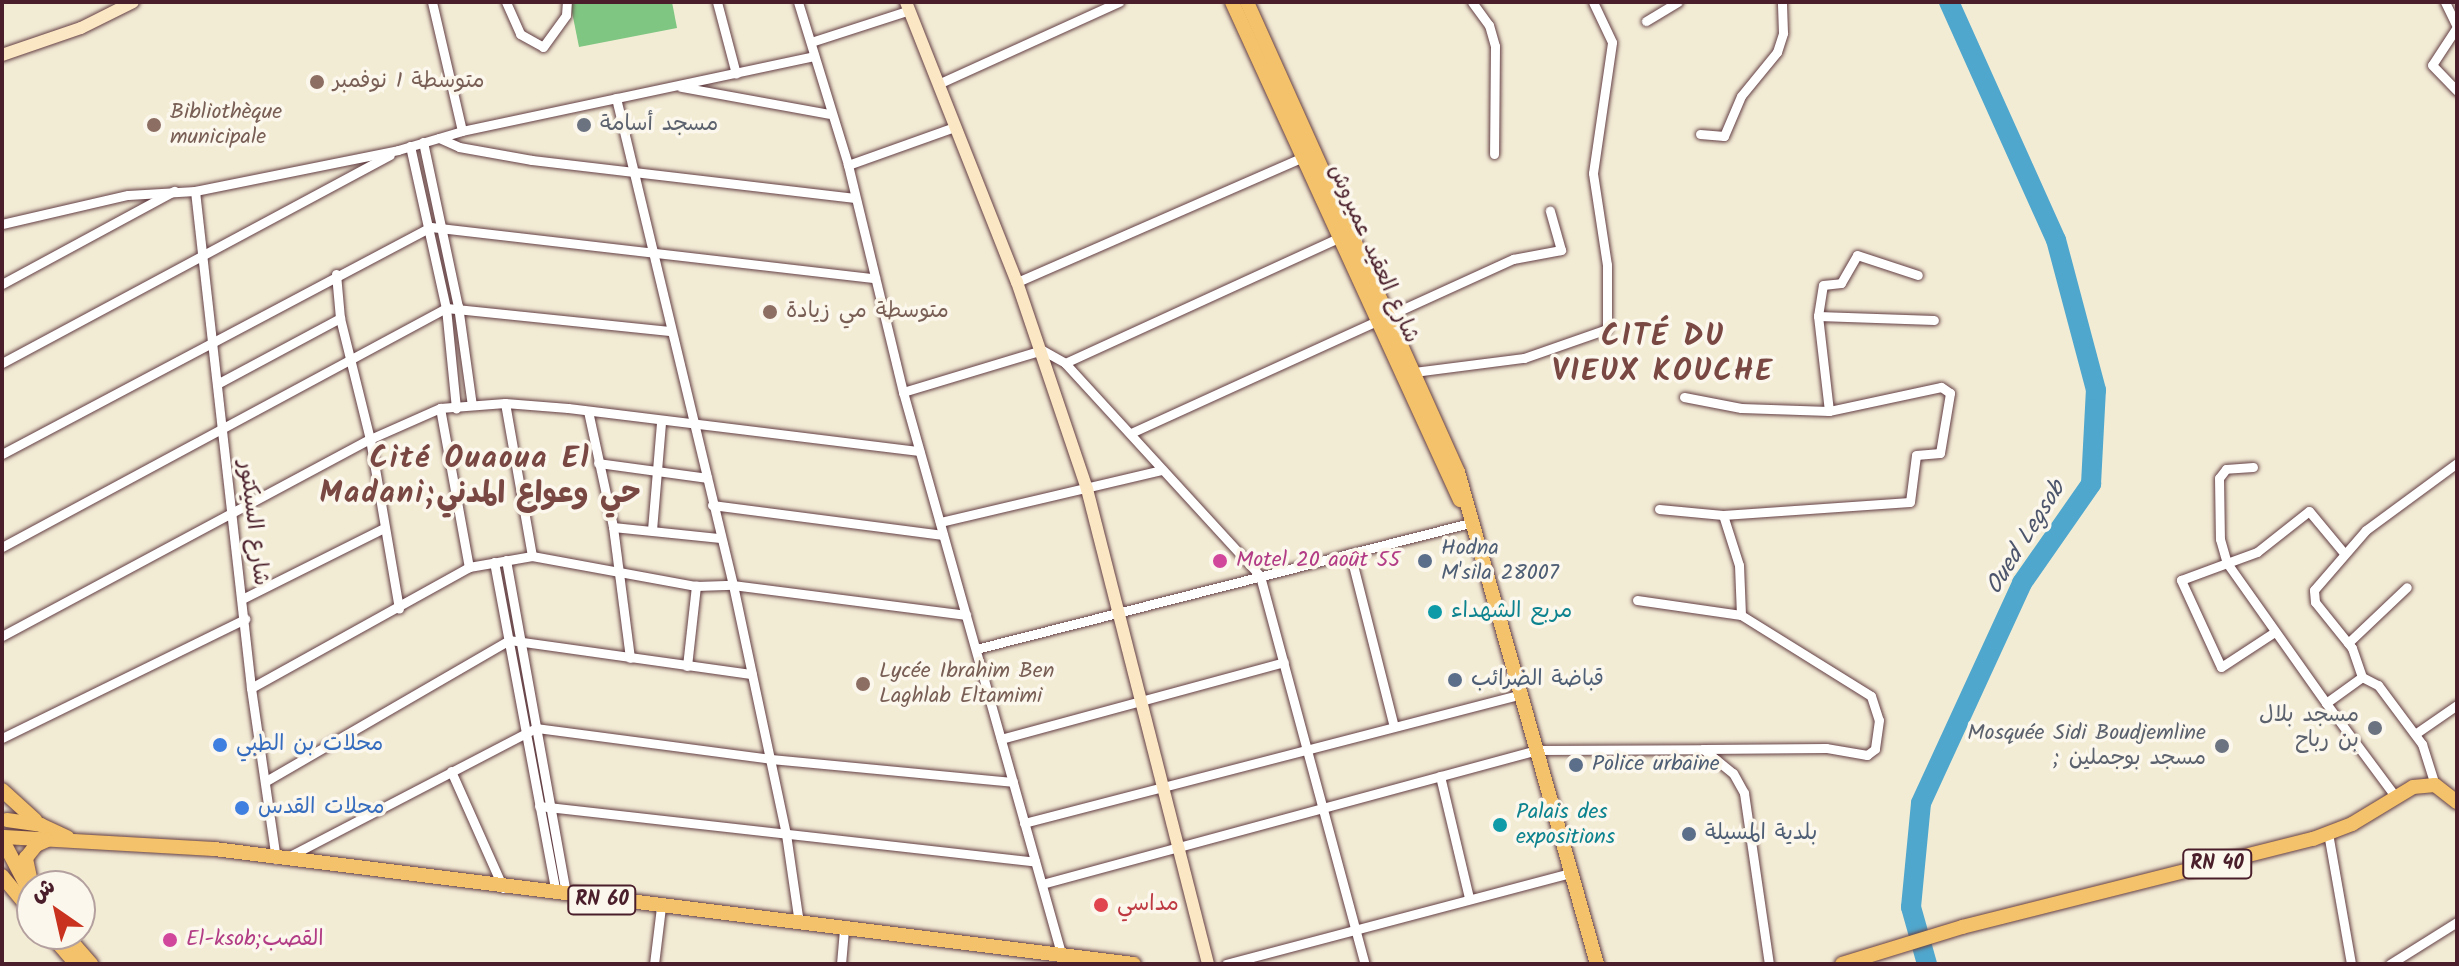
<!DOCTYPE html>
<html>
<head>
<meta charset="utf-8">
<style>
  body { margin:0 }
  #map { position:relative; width:2459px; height:966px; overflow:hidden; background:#f3ecd5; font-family:Kalam,"Playpen Sans Arabic",sans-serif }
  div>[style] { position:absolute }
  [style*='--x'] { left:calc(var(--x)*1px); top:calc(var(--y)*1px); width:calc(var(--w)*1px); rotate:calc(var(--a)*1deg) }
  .green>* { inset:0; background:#7fc682 }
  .river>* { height:20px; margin:-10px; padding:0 10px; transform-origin:10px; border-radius:10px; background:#50a7cd }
  .roads { filter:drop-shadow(0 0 2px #633e44) drop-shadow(0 0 2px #633e44) }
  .street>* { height:9px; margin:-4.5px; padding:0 4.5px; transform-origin:4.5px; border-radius:4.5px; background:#fff }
  .secondary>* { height:12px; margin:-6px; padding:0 6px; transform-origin:6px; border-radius:6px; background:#fbe7c3 }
  .primary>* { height:14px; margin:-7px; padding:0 7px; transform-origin:7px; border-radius:7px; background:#f4c26a }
  .dots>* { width:22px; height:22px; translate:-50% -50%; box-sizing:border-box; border:4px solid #fbf7ec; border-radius:50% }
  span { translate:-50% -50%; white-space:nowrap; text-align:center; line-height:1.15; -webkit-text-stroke:7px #fbf7ec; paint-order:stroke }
  .shield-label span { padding:2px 6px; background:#fbf7ec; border:2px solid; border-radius:6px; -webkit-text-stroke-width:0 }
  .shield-label { font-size:20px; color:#4a1f2b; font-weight:700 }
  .education-label { font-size:22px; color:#785e54 }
  .left { translate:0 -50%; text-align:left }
  .worship-label { font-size:22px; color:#5b616d }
  .right { translate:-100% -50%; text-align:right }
  .street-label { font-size:22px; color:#4a1f2b }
  .service-label { font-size:22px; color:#4e5e75 }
  .hotel-label { font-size:22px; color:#b23c85 }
  .culture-label { font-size:22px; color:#0d838f }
  .shop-label { font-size:22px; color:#366cbe }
  .health-label { font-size:22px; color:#be3a42 }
  .water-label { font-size:24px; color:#4c556c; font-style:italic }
  .district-label { font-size:30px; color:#7a4843; font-weight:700; letter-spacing:2px }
  .frame { position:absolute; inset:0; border:4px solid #4a1f2b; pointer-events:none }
  .north { position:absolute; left:16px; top:870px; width:80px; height:80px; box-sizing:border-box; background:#fbf7ec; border:2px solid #b4a19f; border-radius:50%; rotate:326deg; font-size:22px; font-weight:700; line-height:32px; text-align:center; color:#4a1f2b }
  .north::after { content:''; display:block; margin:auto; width:28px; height:36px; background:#c8321e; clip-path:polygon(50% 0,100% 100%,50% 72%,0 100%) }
</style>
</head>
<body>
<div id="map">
  <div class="green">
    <i style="clip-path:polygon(570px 2px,672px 2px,677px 28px,579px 47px)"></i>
  </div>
  <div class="river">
    <i style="--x:1927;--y:964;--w:59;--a:-105.7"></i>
    <i style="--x:1911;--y:907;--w:104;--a:-84.5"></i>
    <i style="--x:1921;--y:803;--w:242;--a:-65.3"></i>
    <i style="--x:2022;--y:583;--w:121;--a:-55.1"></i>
    <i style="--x:2091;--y:484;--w:94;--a:-87"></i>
    <i style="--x:2096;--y:390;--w:155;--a:-104.9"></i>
    <i style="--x:2056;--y:240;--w:261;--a:-114.2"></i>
  </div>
  <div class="roads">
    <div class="street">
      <i style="--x:432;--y:2;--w:132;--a:76.9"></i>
      <i style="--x:506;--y:2;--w:35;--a:66"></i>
      <i style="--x:520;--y:34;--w:26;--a:29"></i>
      <i style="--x:543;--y:47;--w:39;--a:-54"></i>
      <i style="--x:566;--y:15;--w:13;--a:-86"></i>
      <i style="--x:717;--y:2;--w:74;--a:75.2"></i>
      <i style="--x:798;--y:2;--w:170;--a:72.9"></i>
      <i style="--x:848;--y:165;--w:234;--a:76.4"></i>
      <i style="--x:903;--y:392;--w:583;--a:74.27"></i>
      <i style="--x:1472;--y:2;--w:29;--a:54"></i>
      <i style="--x:1489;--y:25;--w:22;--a:74"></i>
      <i style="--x:1495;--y:46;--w:108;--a:90.5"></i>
      <i style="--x:2445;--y:2;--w:28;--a:64"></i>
      <i style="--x:2457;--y:27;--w:45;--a:123.3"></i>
      <i style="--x:2432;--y:65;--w:36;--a:46"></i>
      <i style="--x:1646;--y:21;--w:37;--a:-31"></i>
      <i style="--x:811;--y:42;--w:104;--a:-17.9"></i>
      <i style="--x:938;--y:84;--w:199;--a:-24.4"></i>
      <i style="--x:681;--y:87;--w:150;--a:10.3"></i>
      <i style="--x:616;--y:98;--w:501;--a:76.49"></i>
      <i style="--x:733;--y:585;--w:255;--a:78"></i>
      <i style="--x:786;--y:834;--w:90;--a:81.7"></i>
      <i style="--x:1700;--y:134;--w:24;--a:5"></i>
      <i style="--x:1724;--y:136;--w:43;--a:-67"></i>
      <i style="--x:1741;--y:96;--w:57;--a:-50.7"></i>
      <i style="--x:1777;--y:52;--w:20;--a:-72"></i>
      <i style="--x:1783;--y:33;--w:31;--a:-92"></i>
      <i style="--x:439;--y:138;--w:22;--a:24"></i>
      <i style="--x:459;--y:147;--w:74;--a:10.1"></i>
      <i style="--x:532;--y:160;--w:325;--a:6.7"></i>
      <i style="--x:423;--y:142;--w:168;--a:78"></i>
      <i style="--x:458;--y:306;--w:100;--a:82"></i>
      <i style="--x:410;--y:146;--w:166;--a:77.5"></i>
      <i style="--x:446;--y:308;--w:101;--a:84.3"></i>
      <i style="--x:848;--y:165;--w:113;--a:-19.7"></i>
      <i style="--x:195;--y:191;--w:500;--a:83.57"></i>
      <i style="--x:251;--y:688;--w:173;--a:81.7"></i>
      <i style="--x:2;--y:224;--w:129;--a:-13"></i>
      <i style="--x:128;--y:195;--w:67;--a:-3.4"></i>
      <i style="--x:195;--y:191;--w:207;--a:-11.4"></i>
      <i style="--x:398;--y:150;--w:67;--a:-16.5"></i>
      <i style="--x:462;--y:131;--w:360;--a:-12"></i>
      <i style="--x:336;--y:274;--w:44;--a:84.8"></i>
      <i style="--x:340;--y:318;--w:125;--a:76.1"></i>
      <i style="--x:370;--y:439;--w:172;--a:80.3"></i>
      <i style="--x:1017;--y:282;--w:315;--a:-23.6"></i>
      <i style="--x:2;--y:284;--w:196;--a:-28.4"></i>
      <i style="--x:1818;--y:316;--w:31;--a:-81"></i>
      <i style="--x:1823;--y:285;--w:18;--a:-6"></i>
      <i style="--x:1841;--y:283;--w:32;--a:-60"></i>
      <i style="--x:1857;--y:255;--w:64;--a:18.2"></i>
      <i style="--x:2;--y:363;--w:440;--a:-28.2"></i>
      <i style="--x:1065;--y:363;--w:289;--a:47.5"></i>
      <i style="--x:1260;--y:576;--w:402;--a:74.9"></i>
      <i style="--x:1414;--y:372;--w:111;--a:-7.3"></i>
      <i style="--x:1524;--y:358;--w:88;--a:-19.3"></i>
      <i style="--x:1607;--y:329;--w:64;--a:-90"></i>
      <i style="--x:1607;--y:265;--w:93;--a:-98.7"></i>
      <i style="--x:1593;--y:173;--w:132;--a:-81.7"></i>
      <i style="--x:1612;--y:42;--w:44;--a:-115.4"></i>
      <i style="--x:217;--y:384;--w:140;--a:-28.2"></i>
      <i style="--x:903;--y:392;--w:145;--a:-16.8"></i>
      <i style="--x:1042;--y:350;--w:26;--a:29"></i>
      <i style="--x:1065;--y:363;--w:305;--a:-24.6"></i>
      <i style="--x:1684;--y:397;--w:58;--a:10.9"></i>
      <i style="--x:1741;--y:408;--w:88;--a:2"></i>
      <i style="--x:1829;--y:411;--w:96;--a:-96.6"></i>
      <i style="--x:1818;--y:316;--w:116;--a:2"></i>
      <i style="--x:440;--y:408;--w:162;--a:79.7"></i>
      <i style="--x:469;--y:567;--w:64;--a:-9.9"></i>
      <i style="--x:532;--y:556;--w:155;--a:-100"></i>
      <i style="--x:588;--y:411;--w:119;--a:77.8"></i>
      <i style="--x:613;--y:527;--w:132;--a:82.6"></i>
      <i style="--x:1131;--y:433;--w:420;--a:-24.5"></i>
      <i style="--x:1513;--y:259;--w:49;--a:-10.6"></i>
      <i style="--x:1561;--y:250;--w:41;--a:-105.8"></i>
      <i style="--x:2;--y:454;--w:485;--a:-27.9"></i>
      <i style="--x:431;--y:227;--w:447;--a:6.6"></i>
      <i style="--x:598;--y:463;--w:110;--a:7.8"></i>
      <i style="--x:2253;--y:467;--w:27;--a:176"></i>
      <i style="--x:2226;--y:469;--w:11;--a:128"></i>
      <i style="--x:2219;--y:478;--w:61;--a:89.1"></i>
      <i style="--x:2220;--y:539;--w:25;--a:74"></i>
      <i style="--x:2227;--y:563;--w:32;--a:-20"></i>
      <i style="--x:2257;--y:552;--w:66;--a:-38.3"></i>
      <i style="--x:2309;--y:511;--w:55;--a:50.2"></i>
      <i style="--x:712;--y:505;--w:233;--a:7.4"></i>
      <i style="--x:1659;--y:509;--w:64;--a:5.4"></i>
      <i style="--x:1723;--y:515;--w:52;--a:72.3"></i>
      <i style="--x:1739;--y:565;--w:50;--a:87.7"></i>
      <i style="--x:1723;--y:515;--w:187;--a:-4"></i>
      <i style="--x:1910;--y:502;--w:47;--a:-82.7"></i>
      <i style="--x:1916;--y:455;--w:24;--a:-5"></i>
      <i style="--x:1940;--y:453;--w:61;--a:-80.5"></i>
      <i style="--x:1950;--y:393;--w:11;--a:-146"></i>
      <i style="--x:1941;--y:387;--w:115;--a:167.9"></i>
      <i style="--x:940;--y:522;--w:228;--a:-13.2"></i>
      <i style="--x:613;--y:527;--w:108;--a:5.9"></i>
      <i style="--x:652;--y:530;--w:108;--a:-85.2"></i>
      <i style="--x:2;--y:547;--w:504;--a:-28.29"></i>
      <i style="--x:446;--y:308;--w:225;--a:5.9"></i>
      <i style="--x:1350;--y:553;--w:179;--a:75.8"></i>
      <i style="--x:532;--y:556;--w:167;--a:10.4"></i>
      <i style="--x:696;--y:586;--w:37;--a:-2"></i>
      <i style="--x:733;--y:585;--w:235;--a:7.3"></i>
      <i style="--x:506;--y:560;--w:340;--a:79.8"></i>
      <i style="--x:494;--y:562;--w:337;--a:79.4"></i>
      <i style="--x:244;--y:598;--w:157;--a:-26.6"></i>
      <i style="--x:1637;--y:600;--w:105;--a:8.2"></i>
      <i style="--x:1741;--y:615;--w:153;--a:31.9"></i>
      <i style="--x:1871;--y:696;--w:25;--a:72"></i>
      <i style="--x:1879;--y:720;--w:29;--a:98"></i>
      <i style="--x:1875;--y:749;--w:10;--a:143"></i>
      <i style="--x:1867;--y:755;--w:42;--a:-170.3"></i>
      <i style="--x:1826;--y:748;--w:123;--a:179.5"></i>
      <i style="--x:2273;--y:633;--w:62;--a:146.8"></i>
      <i style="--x:2221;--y:667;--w:96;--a:-114.7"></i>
      <i style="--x:2181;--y:580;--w:49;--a:-20.3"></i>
      <i style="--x:2227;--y:563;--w:171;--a:54.7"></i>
      <i style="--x:2;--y:636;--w:417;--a:-28.2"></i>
      <i style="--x:370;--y:439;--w:77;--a:-23.9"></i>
      <i style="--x:440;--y:408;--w:65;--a:-4.4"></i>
      <i style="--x:505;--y:403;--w:63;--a:4.5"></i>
      <i style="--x:568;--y:408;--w:354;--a:7"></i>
      <i style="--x:2348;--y:643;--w:81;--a:-43.5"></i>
      <i style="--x:976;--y:649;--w:514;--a:-14.31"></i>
      <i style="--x:687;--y:666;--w:81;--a:-83.6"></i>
      <i style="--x:2362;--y:677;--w:31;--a:-109"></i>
      <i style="--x:2352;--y:648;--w:59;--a:-128.8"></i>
      <i style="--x:2315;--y:602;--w:12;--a:-95"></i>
      <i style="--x:2314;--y:590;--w:79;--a:-49.1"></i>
      <i style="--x:2366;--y:530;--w:113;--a:-36.4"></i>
      <i style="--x:251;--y:688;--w:249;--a:-29"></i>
      <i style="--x:2415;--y:734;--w:51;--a:-34.6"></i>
      <i style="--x:2;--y:738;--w:271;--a:-26.1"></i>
      <i style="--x:1001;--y:739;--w:293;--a:-15.2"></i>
      <i style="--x:451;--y:771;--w:128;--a:66"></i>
      <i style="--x:1440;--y:776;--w:125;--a:76.6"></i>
      <i style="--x:266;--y:781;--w:281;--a:-30.1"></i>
      <i style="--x:509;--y:640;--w:245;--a:8"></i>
      <i style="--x:2395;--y:796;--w:116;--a:-126.6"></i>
      <i style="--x:2326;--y:703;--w:44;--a:-35.8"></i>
      <i style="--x:2362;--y:677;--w:18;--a:27"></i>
      <i style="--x:2378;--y:685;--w:74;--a:53.3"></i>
      <i style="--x:2422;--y:744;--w:43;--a:72.4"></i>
      <i style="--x:539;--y:806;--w:499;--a:6.4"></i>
      <i style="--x:1024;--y:823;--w:514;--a:-14.52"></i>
      <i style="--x:2328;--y:833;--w:133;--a:80"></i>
      <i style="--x:288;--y:857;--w:280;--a:-27.5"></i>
      <i style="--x:536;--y:728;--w:236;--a:7.5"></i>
      <i style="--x:770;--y:759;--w:244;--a:5.4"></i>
      <i style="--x:1042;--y:884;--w:513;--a:-15.15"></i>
      <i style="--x:1537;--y:750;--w:166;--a:-0.3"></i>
      <i style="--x:1703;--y:749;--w:38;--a:39"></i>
      <i style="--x:1733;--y:773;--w:23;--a:61"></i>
      <i style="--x:1744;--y:793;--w:173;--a:81.7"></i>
      <i style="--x:654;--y:964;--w:57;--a:-83"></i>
      <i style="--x:841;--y:964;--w:36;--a:-85"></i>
      <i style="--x:1226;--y:964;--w:357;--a:-14.8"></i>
      <i style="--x:2390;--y:964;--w:79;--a:-32.1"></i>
    </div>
    <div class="secondary">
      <i style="--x:906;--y:2;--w:301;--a:68.4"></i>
      <i style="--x:1017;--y:282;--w:219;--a:71.3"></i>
      <i style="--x:1087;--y:489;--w:490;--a:75.7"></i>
      <i style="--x:2;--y:55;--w:83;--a:-18.9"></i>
      <i style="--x:81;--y:28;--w:58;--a:-26.6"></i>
    </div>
    <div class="primary">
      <i style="--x:1232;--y:2;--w:548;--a:65.4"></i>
      <i style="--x:1247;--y:2;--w:515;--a:65.82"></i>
      <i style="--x:1458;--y:472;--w:511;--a:74.22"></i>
      <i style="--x:2;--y:790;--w:45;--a:42.3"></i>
      <i style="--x:7;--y:820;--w:34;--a:8"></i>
      <i style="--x:41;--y:825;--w:29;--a:25"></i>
      <i style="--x:4;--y:837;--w:210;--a:3.3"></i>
      <i style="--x:214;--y:849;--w:927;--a:7.13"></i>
      <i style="--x:2;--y:839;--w:64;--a:62.2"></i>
      <i style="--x:2;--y:876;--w:47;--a:50.2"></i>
      <i style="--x:32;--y:887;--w:30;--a:-102"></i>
      <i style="--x:26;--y:858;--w:16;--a:-52"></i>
      <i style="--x:36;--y:845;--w:12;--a:-24"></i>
      <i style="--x:50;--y:934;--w:40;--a:49"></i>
      <i style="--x:65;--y:934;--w:40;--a:49"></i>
      <i style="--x:1842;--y:964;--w:126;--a:-17.1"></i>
      <i style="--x:1962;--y:927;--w:362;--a:-14.1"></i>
      <i style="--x:2313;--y:839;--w:42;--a:-21"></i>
      <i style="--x:2352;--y:824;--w:71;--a:-31.2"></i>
      <i style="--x:2413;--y:787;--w:22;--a:-5"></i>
      <i style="--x:2435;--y:785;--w:28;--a:38"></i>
    </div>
  </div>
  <div class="dots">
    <i style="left:317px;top:82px;background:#8d6e63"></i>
    <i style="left:154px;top:125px;background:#8d6e63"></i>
    <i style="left:584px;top:125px;background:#6b7280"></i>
    <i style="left:770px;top:312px;background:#8d6e63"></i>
    <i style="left:1220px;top:561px;background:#d1479c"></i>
    <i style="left:1425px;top:561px;background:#5c6f8a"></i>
    <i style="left:1435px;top:612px;background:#0f9aa8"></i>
    <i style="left:1455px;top:680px;background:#5c6f8a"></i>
    <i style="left:863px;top:684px;background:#8d6e63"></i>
    <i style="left:2375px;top:728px;background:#6b7280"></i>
    <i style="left:220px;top:745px;background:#3f7fe0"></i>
    <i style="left:2222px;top:746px;background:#6b7280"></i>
    <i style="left:1576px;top:765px;background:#5c6f8a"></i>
    <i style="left:242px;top:808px;background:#3f7fe0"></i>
    <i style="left:1500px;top:825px;background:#0f9aa8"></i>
    <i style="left:1689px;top:834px;background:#5c6f8a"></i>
    <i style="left:1101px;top:905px;background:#e0444e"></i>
    <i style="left:170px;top:940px;background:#d1479c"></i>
  </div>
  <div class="shield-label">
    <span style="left:2217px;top:864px">RN 40</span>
    <span style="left:602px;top:900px">RN 60</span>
  </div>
  <div class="education-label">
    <span class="left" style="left:333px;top:82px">متوسطة 1 نوفمبر</span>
    <span class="left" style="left:170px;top:125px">Bibliothèque<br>municipale</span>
    <span class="left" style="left:786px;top:312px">متوسطة مي زيادة</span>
    <span class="left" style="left:879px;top:684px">Lycée Ibrahim Ben<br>Laghlab Eltamimi</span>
  </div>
  <div class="worship-label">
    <span class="left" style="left:600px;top:125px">مسجد أسامة</span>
    <span class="right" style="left:2359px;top:728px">مسجد بلال<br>بن رباح</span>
    <span class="right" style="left:2206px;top:746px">Mosquée Sidi Boudjemline<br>; مسجد بوجملين</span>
  </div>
  <div class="street-label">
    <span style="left:1373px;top:254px;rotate:66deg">شارع العقيد عميروش</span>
    <span style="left:253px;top:523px;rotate:83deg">شارع السيكتور</span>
  </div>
  <div class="service-label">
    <span class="left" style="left:1441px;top:561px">Hodna<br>M'sila 28007</span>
    <span class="left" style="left:1471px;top:680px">قباضة الضرائب</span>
    <span class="left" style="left:1592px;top:765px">Police urbaine</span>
    <span class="left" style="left:1705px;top:834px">بلدية المسيلة</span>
  </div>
  <div class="hotel-label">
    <span class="left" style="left:1236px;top:561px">Motel 20 août 55</span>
    <span class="left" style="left:186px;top:940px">El-ksob;القصب</span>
  </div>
  <div class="culture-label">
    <span class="left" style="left:1451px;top:612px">مربع الشهداء</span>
    <span class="left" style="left:1516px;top:825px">Palais des<br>expositions</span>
  </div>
  <div class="shop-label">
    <span class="left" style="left:236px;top:745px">محلات بن الطبي</span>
    <span class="left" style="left:258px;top:808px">محلات القدس</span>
  </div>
  <div class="health-label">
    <span class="left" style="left:1117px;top:905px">مداسي</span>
  </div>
  <div class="water-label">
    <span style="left:2026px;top:538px;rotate:-58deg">Oued Legsob</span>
  </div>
  <div class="district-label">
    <span style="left:1663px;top:354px">CITÉ DU<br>VIEUX KOUCHE</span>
    <span style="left:480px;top:476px">Cité Ouaoua El<br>Madani;حي وعواع المدني</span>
  </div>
  <div class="frame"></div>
  <div class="north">ش</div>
</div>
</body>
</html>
